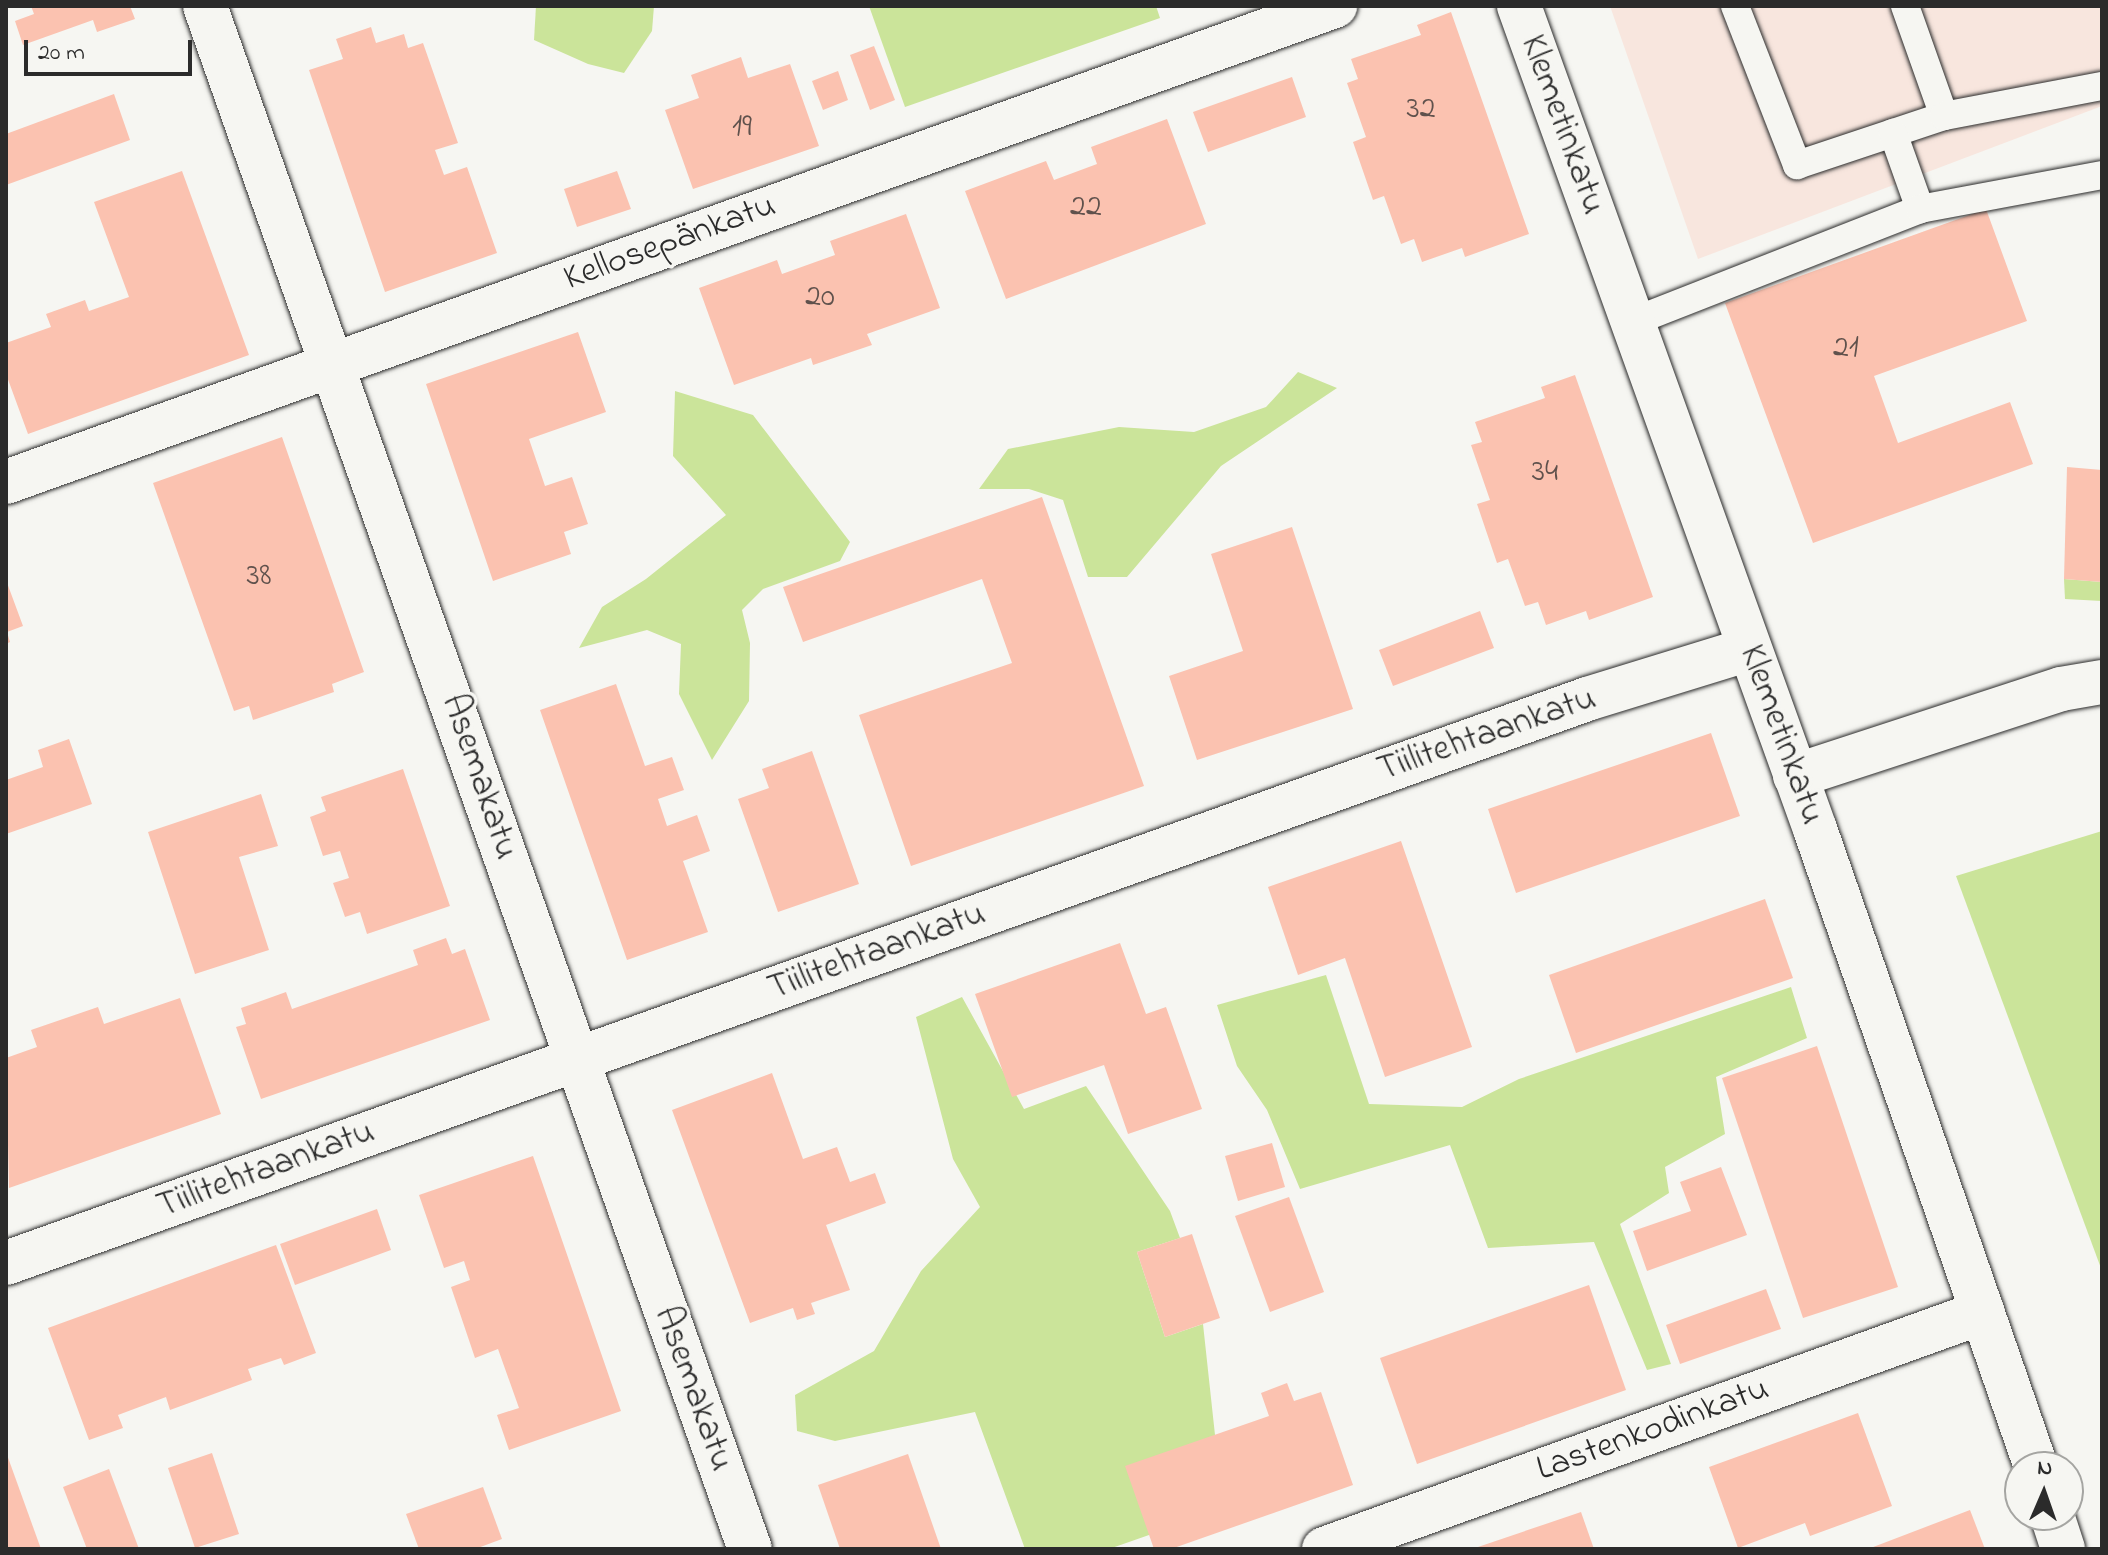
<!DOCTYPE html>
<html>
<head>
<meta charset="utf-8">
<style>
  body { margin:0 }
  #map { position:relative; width:2108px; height:1555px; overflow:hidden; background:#f6f6f2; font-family:"Indie Flower",sans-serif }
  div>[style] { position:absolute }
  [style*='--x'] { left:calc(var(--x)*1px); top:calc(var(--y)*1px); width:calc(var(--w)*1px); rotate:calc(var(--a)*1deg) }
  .built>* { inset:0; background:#f8e6de }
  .green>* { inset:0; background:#cbe49a }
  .building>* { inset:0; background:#fbc2b0 }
  .roads { filter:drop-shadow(0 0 2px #2b2b2b) drop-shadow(0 0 2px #2b2b2b) }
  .lane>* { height:28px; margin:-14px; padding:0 14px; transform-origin:14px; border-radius:14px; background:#f6f6f2 }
  .street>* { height:44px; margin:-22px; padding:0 22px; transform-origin:22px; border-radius:22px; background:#f6f6f2 }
  .secondary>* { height:44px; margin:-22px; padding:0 22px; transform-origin:22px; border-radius:22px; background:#f6f6f2 }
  span { translate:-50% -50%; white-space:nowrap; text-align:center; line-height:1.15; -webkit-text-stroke:7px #f6f6f2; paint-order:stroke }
  .number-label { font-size:32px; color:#5f514c }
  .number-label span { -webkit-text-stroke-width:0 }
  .street-label { font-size:36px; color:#2b2b2b }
  .frame { position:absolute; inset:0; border:8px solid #2b2b2b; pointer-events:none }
  .north { position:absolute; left:2004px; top:1451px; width:80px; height:80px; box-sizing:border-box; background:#f6f6f2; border:2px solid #a5a5a2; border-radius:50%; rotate:2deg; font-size:22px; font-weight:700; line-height:32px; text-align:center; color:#2b2b2b }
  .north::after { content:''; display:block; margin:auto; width:28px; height:36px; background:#2b2b2b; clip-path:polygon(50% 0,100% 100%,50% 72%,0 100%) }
  .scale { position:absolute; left:24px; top:40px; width:168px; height:36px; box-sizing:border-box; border:4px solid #2b2b2b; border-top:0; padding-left:10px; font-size:24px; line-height:28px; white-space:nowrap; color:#2b2b2b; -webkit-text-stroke:6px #f6f6f2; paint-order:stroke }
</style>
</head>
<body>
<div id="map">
  <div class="built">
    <i style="clip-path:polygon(1610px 6px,2102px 6px,2102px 106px,1698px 259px)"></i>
  </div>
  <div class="green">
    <i style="clip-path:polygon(536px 6px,654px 6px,652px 31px,624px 73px,588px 64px,534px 40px)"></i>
    <i style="clip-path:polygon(869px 6px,1156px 6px,1160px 18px,905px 107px)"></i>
    <i style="clip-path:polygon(1298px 372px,1337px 388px,1221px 466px,1127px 577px,1088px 577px,1063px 500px,1029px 489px,979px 489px,1008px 449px,1119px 427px,1194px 432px,1266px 407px)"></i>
    <i style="clip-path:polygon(675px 391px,753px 415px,850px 542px,840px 561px,763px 589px,742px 610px,750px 643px,749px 701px,712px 760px,679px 694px,681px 644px,647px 630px,579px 648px,602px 607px,646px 579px,726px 515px,673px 456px)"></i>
    <i style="clip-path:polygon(2064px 579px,2102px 582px,2102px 601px,2065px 599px)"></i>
    <i style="clip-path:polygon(2102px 831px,2102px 1271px,1956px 876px)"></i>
    <i style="clip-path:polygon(1326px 975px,1369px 1104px,1462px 1107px,1519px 1079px,1791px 987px,1807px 1038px,1716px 1077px,1725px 1134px,1665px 1167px,1669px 1193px,1620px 1224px,1671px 1364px,1647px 1370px,1594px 1242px,1488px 1248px,1450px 1145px,1300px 1189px,1267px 1110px,1237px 1066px,1217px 1005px)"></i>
    <i style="clip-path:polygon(962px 997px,1024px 1109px,1086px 1086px,1170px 1211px,1180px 1238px,1137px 1252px,1165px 1337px,1203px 1324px,1215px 1435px,1149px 1535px,1109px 1549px,1025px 1549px,975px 1412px,835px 1441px,797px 1431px,795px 1395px,874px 1351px,921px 1271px,980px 1207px,953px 1159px,916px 1017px)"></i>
  </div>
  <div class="building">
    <i style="clip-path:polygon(31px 6px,130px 6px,135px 19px,97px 32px,93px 20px,23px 45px,15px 21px,34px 14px)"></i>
    <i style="clip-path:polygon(1451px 12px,1529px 234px,1465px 257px,1462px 248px,1422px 262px,1414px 239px,1401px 244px,1384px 196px,1373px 200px,1353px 142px,1366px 137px,1347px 83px,1358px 79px,1351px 59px,1421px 35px,1417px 25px)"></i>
    <i style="clip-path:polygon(371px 27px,376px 43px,404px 34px,408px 48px,423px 43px,458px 143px,435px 150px,444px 175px,467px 167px,497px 253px,385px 292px,309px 70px,343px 59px,336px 39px)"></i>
    <i style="clip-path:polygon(874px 46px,895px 100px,870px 110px,850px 55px)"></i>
    <i style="clip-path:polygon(741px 57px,748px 78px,790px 64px,819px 146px,693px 189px,665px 110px,699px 98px,691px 75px)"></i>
    <i style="clip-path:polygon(838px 71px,848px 100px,823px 110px,812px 81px)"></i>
    <i style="clip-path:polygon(1292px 77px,1306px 117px,1208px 152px,1193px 112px)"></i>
    <i style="clip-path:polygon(114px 94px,130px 140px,6px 185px,6px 134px)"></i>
    <i style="clip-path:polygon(1167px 119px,1206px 224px,1006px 299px,965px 191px,1046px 161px,1054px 180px,1097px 164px,1091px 147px)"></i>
    <i style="clip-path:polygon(182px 171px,249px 355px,28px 434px,6px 374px,6px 343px,51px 327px,46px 314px,85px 300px,89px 311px,129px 297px,94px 202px)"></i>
    <i style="clip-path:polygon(617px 171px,631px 209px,577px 227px,564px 189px)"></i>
    <i style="clip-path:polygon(1986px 209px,2027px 321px,1874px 376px,1898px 443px,2010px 402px,2033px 464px,1813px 543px,1725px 303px)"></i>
    <i style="clip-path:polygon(906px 214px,940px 308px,867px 334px,872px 345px,813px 365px,811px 358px,734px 385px,699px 288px,777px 260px,782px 274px,835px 255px,830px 241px)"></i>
    <i style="clip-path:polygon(578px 332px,606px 412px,529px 439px,545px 486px,572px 477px,588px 524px,564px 532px,571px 554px,493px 581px,426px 384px)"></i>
    <i style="clip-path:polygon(1575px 375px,1653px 597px,1589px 620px,1586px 611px,1546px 625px,1538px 602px,1525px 606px,1508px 559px,1497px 563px,1477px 504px,1490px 500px,1471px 445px,1482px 442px,1475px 422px,1545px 398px,1541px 387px)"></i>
    <i style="clip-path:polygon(282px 437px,364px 672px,332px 684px,334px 692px,253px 720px,249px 706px,234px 711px,153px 483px)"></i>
    <i style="clip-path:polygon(2067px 467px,2102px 470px,2102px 582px,2064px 579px)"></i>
    <i style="clip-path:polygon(1042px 497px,1144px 786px,911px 866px,859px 715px,1012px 663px,982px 579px,803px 642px,783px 587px)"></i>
    <i style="clip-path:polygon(1292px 527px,1353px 709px,1197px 760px,1169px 676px,1243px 651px,1211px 554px)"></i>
    <i style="clip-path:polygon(6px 580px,23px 626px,7px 632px,10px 642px,6px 644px)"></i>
    <i style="clip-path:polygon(1480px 611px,1494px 648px,1393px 686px,1379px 650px)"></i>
    <i style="clip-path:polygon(616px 684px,645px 766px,672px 757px,684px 790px,658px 799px,667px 826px,697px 815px,710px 851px,683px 861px,708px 932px,627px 960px,540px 710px)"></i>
    <i style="clip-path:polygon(1711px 733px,1740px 816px,1516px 893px,1488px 809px)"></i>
    <i style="clip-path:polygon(69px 739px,92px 804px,6px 834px,6px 780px,43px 767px,38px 750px)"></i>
    <i style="clip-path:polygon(812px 751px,859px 884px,778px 912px,738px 799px,769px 788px,762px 769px)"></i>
    <i style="clip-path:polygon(403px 769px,450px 906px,367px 934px,360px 912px,345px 917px,333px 883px,349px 878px,340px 851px,323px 856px,310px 817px,326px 811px,321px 797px)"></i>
    <i style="clip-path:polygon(261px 794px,278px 846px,239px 857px,269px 950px,195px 974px,148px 832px)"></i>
    <i style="clip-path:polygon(1401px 841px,1472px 1047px,1385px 1077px,1345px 958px,1298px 975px,1268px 887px)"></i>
    <i style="clip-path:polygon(1765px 899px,1793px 978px,1576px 1053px,1549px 975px)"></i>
    <i style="clip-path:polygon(446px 938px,452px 954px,465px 949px,490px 1020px,261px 1099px,236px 1027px,246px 1024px,241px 1008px,286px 992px,292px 1009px,418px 965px,413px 950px)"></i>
    <i style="clip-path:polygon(1120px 943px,1146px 1014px,1166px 1007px,1202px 1109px,1128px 1134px,1104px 1065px,1012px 1097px,975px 994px)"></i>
    <i style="clip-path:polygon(180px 998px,221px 1114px,9px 1188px,6px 1058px,37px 1047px,31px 1030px,98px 1007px,104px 1024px)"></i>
    <i style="clip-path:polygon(1817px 1046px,1898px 1287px,1803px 1318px,1722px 1078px)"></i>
    <i style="clip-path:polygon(772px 1073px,803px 1159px,837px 1147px,850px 1182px,875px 1173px,886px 1203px,826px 1225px,850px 1290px,811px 1303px,815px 1314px,797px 1320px,793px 1308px,750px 1323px,672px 1110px)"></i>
    <i style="clip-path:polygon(1272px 1143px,1285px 1187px,1238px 1201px,1225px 1156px)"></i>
    <i style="clip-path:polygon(533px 1156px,621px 1411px,509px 1450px,497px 1415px,519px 1408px,498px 1349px,475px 1358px,451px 1287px,470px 1280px,464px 1261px,444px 1268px,419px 1195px)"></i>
    <i style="clip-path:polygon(1721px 1167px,1747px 1235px,1647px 1271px,1633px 1231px,1691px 1211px,1680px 1182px)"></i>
    <i style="clip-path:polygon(1289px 1197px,1324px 1292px,1270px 1312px,1235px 1216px)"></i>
    <i style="clip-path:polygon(377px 1209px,391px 1250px,295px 1285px,280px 1244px)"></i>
    <i style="clip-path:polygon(1192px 1234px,1220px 1318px,1165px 1337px,1137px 1252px)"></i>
    <i style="clip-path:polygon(276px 1245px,316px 1353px,284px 1365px,281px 1358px,248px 1369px,252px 1380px,170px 1410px,166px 1397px,118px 1415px,123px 1428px,89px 1440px,48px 1328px)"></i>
    <i style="clip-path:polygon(1589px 1285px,1626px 1390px,1417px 1464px,1380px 1358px)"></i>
    <i style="clip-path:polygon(1766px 1289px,1781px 1329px,1680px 1364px,1666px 1325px)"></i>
    <i style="clip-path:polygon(1287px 1383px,1294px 1401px,1321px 1392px,1353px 1485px,1171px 1549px,1154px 1549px,1125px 1466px,1269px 1416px,1261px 1393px)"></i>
    <i style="clip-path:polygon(1858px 1413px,1892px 1506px,1810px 1536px,1805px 1523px,1738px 1548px,1709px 1467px)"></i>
    <i style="clip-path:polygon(6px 1452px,41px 1549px,6px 1549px)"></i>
    <i style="clip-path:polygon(212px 1453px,239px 1534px,195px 1548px,168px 1468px)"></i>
    <i style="clip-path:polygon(908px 1454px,941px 1549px,840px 1549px,818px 1485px)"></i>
    <i style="clip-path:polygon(109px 1469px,139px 1549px,87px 1549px,63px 1487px)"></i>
    <i style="clip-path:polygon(483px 1487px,502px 1539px,475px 1549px,419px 1549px,406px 1514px)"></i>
    <i style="clip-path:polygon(1970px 1510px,1985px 1549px,1868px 1549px)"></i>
    <i style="clip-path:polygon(1581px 1512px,1594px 1549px,1475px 1549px,1475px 1548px)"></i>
  </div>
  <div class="roads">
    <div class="lane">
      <i style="--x:1735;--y:6;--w:171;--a:68.7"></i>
      <i style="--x:1797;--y:165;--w:155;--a:-18.4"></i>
      <i style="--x:1944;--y:116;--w:117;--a:-109.5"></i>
      <i style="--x:1944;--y:116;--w:161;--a:-10.8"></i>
      <i style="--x:1893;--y:133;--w:81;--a:70.4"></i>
      <i style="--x:1632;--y:322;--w:309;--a:-21.4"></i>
      <i style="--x:1920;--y:209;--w:185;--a:-10.6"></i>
    </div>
    <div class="street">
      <i style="--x:205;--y:6;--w:1636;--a:70.55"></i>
      <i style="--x:6;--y:482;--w:1412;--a:-19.71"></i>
      <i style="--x:1795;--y:776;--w:280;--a:-18.1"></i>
      <i style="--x:2061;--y:689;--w:42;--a:-9.7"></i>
      <i style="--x:6;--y:1263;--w:1679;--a:-19.63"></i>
      <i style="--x:1587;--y:699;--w:170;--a:-17.1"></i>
      <i style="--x:1324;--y:1549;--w:700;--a:-19.78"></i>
    </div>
    <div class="secondary">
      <i style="--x:1519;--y:6;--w:875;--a:70.22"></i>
      <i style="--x:1815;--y:829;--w:675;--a:70.89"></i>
      <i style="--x:2052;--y:1515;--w:36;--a:72"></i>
    </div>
  </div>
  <div class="number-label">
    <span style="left:1421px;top:110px">32</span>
    <span style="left:742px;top:128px">19</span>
    <span style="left:1086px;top:208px">22</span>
    <span style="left:820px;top:298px">20</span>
    <span style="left:1846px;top:349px">21</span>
    <span style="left:1545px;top:473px">34</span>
    <span style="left:259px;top:577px">38</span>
  </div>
  <div class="street-label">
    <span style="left:1562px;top:125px;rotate:70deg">Klemetinkatu</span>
    <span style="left:670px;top:243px;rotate:-20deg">Kellosepänkatu</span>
    <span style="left:1487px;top:735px;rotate:-19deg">Tiilitehtaankatu</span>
    <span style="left:1781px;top:735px;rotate:70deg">Klemetinkatu</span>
    <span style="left:479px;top:777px;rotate:71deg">Asemakatu</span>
    <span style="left:877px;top:952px;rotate:-20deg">Tiilitehtaankatu</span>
    <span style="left:266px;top:1170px;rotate:-20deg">Tiilitehtaankatu</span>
    <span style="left:693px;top:1389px;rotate:70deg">Asemakatu</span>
    <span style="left:1653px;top:1430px;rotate:-20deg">Lastenkodinkatu</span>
  </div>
  <div class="frame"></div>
  <div class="north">N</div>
  <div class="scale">20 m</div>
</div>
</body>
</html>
